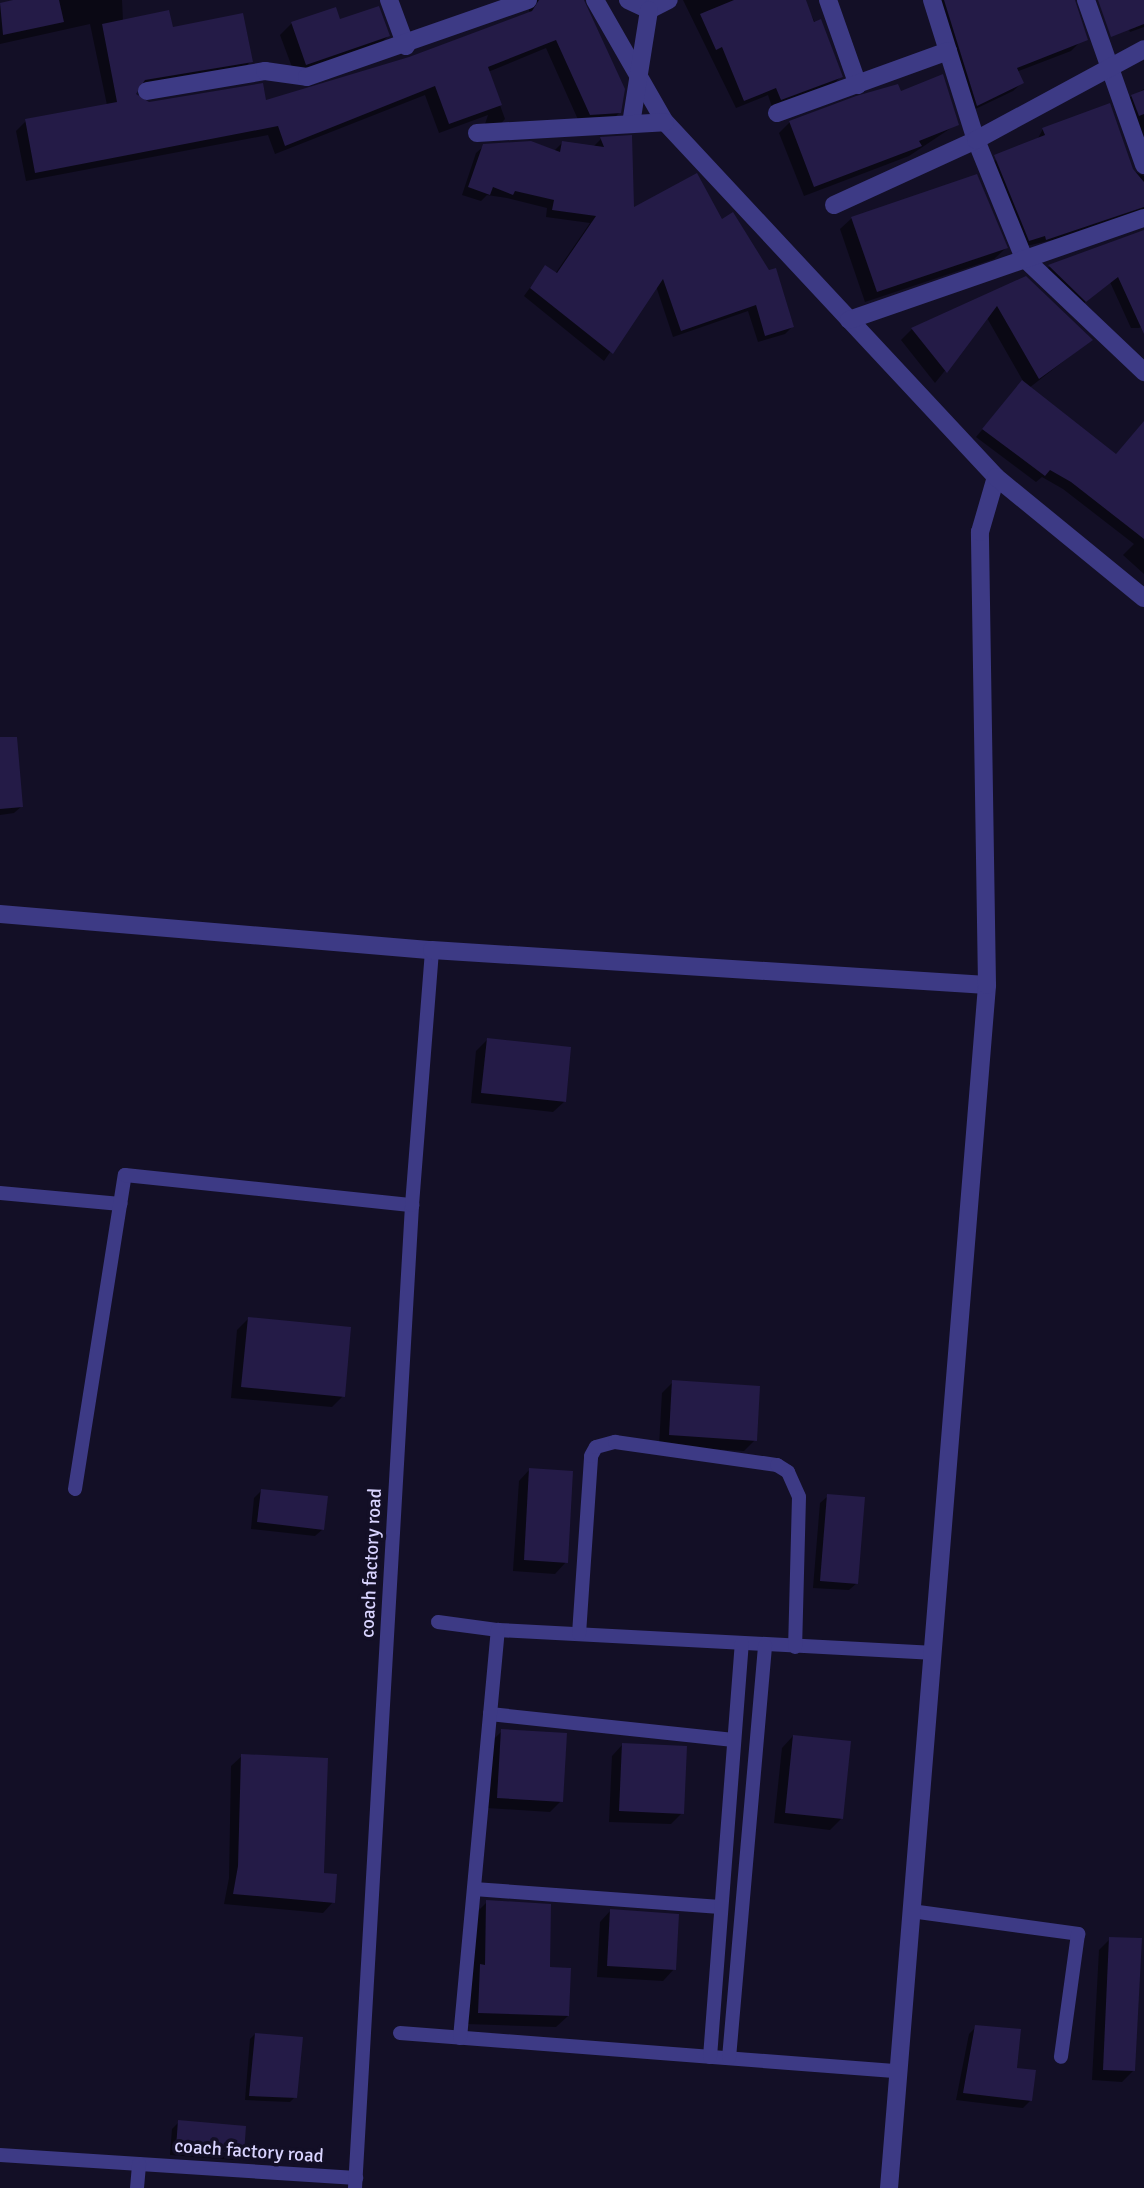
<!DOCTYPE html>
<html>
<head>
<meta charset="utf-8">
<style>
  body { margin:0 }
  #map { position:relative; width:1144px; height:2188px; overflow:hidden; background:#130f26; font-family:Signika,sans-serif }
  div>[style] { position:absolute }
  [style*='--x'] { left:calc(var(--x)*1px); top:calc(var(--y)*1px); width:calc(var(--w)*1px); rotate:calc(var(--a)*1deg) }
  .shadow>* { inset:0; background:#0007 }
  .building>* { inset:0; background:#241b47 }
  .service>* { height:14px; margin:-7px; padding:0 7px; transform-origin:7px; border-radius:7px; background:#3d3a85 }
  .minor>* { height:18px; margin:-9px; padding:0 9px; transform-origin:9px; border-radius:9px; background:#3d3a85 }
  .tertiary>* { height:18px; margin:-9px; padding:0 9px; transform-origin:9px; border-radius:9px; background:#3d3a85 }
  span { translate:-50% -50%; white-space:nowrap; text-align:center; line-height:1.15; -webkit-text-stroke:7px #130f26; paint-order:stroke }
  .street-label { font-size:19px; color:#d9d4ff }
</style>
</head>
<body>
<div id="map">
  <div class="shadow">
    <i style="clip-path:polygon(22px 0,122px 0,123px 21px,171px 29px,251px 61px,241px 71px,135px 89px,137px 100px,149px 104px,265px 103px,410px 58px,530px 13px,526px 1px,521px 0,582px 0,620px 112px,610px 122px,580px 124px,546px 48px,488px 72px,505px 119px,496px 129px,483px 130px,488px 115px,439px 133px,425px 95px,275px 154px,268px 135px,26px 181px,16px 131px,26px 121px,107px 105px,90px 24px,0 44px,0 4px)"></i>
    <i style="clip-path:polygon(683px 0,804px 0,841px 76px,833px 85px,772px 107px,768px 95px,736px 108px)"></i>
    <i style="clip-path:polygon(928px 0,1059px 0,1079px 43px,1071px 51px,1016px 72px,1022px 83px,1013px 91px,969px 112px)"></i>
    <i style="clip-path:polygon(1116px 0,1144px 0,1144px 27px,1130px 32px)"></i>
    <i style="clip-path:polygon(339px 22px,388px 36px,377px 47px,295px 75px,280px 35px,292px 23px)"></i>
    <i style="clip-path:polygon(1144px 89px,1144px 158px,1124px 101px)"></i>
    <i style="clip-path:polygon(900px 93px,957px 124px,909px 156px,804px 196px,779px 133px,790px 122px)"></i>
    <i style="clip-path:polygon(1043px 129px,1144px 176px,1144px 219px,1022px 247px,988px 164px,1037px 140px)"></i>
    <i style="clip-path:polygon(601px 139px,632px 210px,722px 221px,792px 327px,785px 334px,758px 342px,748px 311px,673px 337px,656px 286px,604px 361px,524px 296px,545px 267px,555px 274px,590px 223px,546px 217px,547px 208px,507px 198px,487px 195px,481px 201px,462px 195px,476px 153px,484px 146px,554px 151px,562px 143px,593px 147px)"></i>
    <i style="clip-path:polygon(852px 218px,1006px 248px,994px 259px,865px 302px,840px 229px)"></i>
    <i style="clip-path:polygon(1144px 232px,1144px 325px,1139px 328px,1131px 328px,1110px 282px,1078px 308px,1042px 274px,1049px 267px)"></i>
    <i style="clip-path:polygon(1026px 278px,1091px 340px,1029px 388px,1115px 456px,1144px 422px,1144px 574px,1123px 555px,1134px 544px,1063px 489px,1042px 477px,1036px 482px,976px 437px,1023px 381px,987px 318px,935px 383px,901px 340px,912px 329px)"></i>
    <i style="clip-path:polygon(0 764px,22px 806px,14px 813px,0 815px)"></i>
    <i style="clip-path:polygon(487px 1040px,565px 1101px,553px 1112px,471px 1103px,476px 1051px)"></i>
    <i style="clip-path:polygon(248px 1319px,343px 1396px,332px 1407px,231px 1398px,237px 1330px)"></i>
    <i style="clip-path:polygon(673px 1382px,755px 1440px,744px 1451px,659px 1446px,662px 1393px)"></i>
    <i style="clip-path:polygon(530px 1469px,566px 1562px,555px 1574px,513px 1571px,519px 1481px)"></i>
    <i style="clip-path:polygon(261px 1491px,323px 1529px,315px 1536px,251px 1529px,254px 1498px)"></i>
    <i style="clip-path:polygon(828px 1496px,857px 1583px,849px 1590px,813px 1588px,820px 1503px)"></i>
    <i style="clip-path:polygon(502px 1731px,561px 1801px,550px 1812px,487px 1808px,490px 1743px)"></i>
    <i style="clip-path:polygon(793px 1736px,841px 1819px,830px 1830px,774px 1823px,782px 1748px)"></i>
    <i style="clip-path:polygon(623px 1744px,682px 1813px,671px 1824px,609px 1822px,612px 1756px)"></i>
    <i style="clip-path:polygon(242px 1756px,323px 1875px,333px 1902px,323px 1913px,224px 1904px,229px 1878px,231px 1766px)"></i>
    <i style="clip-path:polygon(487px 1902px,548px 1969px,568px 2016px,556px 2027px,467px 2024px,476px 1913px)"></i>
    <i style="clip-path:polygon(611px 1910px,674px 1969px,663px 1981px,597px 1977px,600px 1922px)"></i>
    <i style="clip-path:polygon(1110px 1939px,1133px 2071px,1122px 2082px,1092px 2080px,1099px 1950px)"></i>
    <i style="clip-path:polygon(976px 2027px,1015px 2069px,1030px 2101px,1023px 2108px,956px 2100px,969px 2034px)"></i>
    <i style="clip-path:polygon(255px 2034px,295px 2097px,290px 2102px,245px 2100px,250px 2039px)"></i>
    <i style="clip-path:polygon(179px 2122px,242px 2153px,235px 2160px,170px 2155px,172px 2129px)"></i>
  </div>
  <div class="building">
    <i style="clip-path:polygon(13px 0,59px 0,64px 22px,3px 35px,0 3px)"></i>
    <i style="clip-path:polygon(539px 0,584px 0,625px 89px,621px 113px,590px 115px,556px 40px,488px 67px,502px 105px,449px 124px,435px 86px,285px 146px,278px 126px,35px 173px,25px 119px,117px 102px,102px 24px,169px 10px,173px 27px,243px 13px,253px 62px,145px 80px,136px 94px,149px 102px,263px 83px,266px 100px,409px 57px,532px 11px)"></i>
    <i style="clip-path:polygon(734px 0,806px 0,814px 22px,821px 19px,843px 77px,781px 100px,776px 88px,744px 101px,722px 47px,716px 50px,700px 14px)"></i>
    <i style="clip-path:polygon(944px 0,1075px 0,1088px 40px,1017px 68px,1024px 83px,977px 106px)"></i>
    <i style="clip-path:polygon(1098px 0,1144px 0,1144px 24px,1111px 37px)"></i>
    <i style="clip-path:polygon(379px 6px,390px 36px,306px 65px,291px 22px,336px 7px,340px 19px)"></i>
    <i style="clip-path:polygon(943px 74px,959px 125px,919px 141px,922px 146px,814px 187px,789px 121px,856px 96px,898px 84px,901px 91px)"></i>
    <i style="clip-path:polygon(1144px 90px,1144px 114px,1139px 116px,1131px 95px)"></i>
    <i style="clip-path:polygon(1110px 103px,1133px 169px,1144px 182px,1144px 207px,1046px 240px,1045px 236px,1029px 241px,994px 155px,1045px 135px,1042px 128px)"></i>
    <i style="clip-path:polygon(632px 135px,634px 207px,697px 173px,722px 219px,733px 212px,769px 270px,776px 268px,794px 327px,765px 336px,756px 305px,681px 331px,663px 279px,613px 354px,530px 288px,545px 265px,557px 273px,596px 216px,552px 210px,554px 200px,515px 191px,513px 195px,493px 187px,490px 195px,468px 187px,483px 144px,531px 141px,560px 152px,562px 141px,604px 147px,600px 137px)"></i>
    <i style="clip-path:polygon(977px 174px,1008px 248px,877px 292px,851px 217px)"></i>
    <i style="clip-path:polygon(1144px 230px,1144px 334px,1118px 277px,1086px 302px,1048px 265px)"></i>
    <i style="clip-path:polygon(1026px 276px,1093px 340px,1039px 379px,997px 306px,947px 373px,911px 328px)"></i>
    <i style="clip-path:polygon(1022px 380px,1116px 454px,1144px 421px,1144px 539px,1071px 482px,1050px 470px,1045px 476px,982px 429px)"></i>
    <i style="clip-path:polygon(0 737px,17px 737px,23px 807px,0 809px)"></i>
    <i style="clip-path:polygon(487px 1038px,571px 1047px,566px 1102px,481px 1093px)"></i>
    <i style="clip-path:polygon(248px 1317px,351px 1327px,345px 1397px,241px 1387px)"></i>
    <i style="clip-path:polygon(672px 1380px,760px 1386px,757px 1441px,669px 1435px)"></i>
    <i style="clip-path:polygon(529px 1468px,573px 1471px,568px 1563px,524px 1560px)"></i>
    <i style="clip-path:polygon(261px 1489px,328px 1496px,324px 1530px,257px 1522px)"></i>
    <i style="clip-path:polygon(827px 1494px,865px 1497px,858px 1584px,820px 1581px)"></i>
    <i style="clip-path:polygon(501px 1729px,567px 1733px,563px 1802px,497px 1798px)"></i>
    <i style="clip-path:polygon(793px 1735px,851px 1741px,843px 1819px,785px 1813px)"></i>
    <i style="clip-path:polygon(622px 1743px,687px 1746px,684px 1814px,619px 1811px)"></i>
    <i style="clip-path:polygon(241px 1754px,328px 1758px,324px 1873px,337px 1874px,335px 1903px,233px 1894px,238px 1866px)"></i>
    <i style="clip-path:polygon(486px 1900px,551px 1904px,550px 1967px,571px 1968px,569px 2016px,478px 2013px,480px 1964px,485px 1965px)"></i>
    <i style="clip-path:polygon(610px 1909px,679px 1914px,676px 1970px,607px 1966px)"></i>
    <i style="clip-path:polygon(1109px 1937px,1142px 1938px,1135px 2071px,1103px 2070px)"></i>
    <i style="clip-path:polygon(975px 2025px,1021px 2029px,1017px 2068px,1036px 2070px,1032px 2101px,963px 2093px)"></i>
    <i style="clip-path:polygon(255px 2033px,303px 2037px,297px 2098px,249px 2096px)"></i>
    <i style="clip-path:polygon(178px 2120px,246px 2126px,244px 2154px,176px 2148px)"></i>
  </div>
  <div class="service">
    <i style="--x:0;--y:1193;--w:121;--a:5.2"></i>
    <i style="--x:75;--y:1489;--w:318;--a:-81"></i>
    <i style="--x:125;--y:1175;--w:289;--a:6"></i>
    <i style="--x:438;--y:1622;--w:61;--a:7.6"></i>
    <i style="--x:498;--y:1630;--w:433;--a:3"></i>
    <i style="--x:579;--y:1634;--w:178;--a:-86.1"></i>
    <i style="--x:591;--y:1456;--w:10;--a:-61"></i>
    <i style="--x:596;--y:1447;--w:20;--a:-15"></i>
    <i style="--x:615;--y:1442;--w:164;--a:8.1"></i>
    <i style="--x:777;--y:1465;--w:13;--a:32"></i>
    <i style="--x:788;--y:1472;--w:27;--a:66"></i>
    <i style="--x:799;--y:1497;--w:150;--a:91.5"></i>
    <i style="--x:490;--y:1714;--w:245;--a:6.1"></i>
    <i style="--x:474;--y:1889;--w:247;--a:4.2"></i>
    <i style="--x:911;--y:1911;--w:169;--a:7.8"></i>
    <i style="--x:1078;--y:1934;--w:124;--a:97.9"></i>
    <i style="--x:400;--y:2033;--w:499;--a:4.4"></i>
    <i style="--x:460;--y:2038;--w:410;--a:-84.7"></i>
    <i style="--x:710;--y:2057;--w:415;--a:-85.6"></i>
    <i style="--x:729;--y:2058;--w:414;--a:-85"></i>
    <i style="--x:0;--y:2155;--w:357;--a:3.7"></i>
    <i style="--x:137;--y:2188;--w:24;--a:-85"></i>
    <i style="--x:355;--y:2188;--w:985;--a:-86.68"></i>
    <i style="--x:412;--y:1205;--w:256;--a:-85.5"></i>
  </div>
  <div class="minor">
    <i style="--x:389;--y:0;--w:49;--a:69.7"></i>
    <i style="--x:595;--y:0;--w:141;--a:60.2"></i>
    <i style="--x:665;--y:122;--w:485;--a:47"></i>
    <i style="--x:628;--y:0;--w:23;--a:25"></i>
    <i style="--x:828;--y:0;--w:90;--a:70.6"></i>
    <i style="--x:932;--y:0;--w:147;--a:72.6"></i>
    <i style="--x:976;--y:140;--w:127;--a:67.9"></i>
    <i style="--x:1024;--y:258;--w:166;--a:43.5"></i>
    <i style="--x:1086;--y:0;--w:175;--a:70.6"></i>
    <i style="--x:649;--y:10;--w:22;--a:-27"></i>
    <i style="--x:147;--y:91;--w:120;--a:-9.6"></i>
    <i style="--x:265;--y:71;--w:42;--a:8.1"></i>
    <i style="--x:307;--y:77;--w:234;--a:-19.2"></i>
    <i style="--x:777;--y:113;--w:182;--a:-19.9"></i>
    <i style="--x:631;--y:124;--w:115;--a:-81"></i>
    <i style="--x:477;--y:133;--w:188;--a:-3.3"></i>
    <i style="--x:834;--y:205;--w:156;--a:-24.6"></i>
    <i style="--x:976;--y:140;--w:191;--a:-28.4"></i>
    <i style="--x:849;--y:320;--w:312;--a:-19.1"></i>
    <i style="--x:0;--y:914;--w:433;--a:4.8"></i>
    <i style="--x:432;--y:950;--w:556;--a:3.61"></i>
  </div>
  <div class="tertiary">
    <i style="--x:889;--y:2188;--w:1207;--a:-85.34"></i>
    <i style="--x:987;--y:985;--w:453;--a:-90.9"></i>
    <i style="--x:980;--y:532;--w:57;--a:-73.8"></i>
    <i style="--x:996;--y:477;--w:191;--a:39.3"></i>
  </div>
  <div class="street-label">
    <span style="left:372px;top:1563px;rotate:-87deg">coach factory road</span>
    <span style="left:249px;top:2152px;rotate:4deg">coach factory road</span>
  </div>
</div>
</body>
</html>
